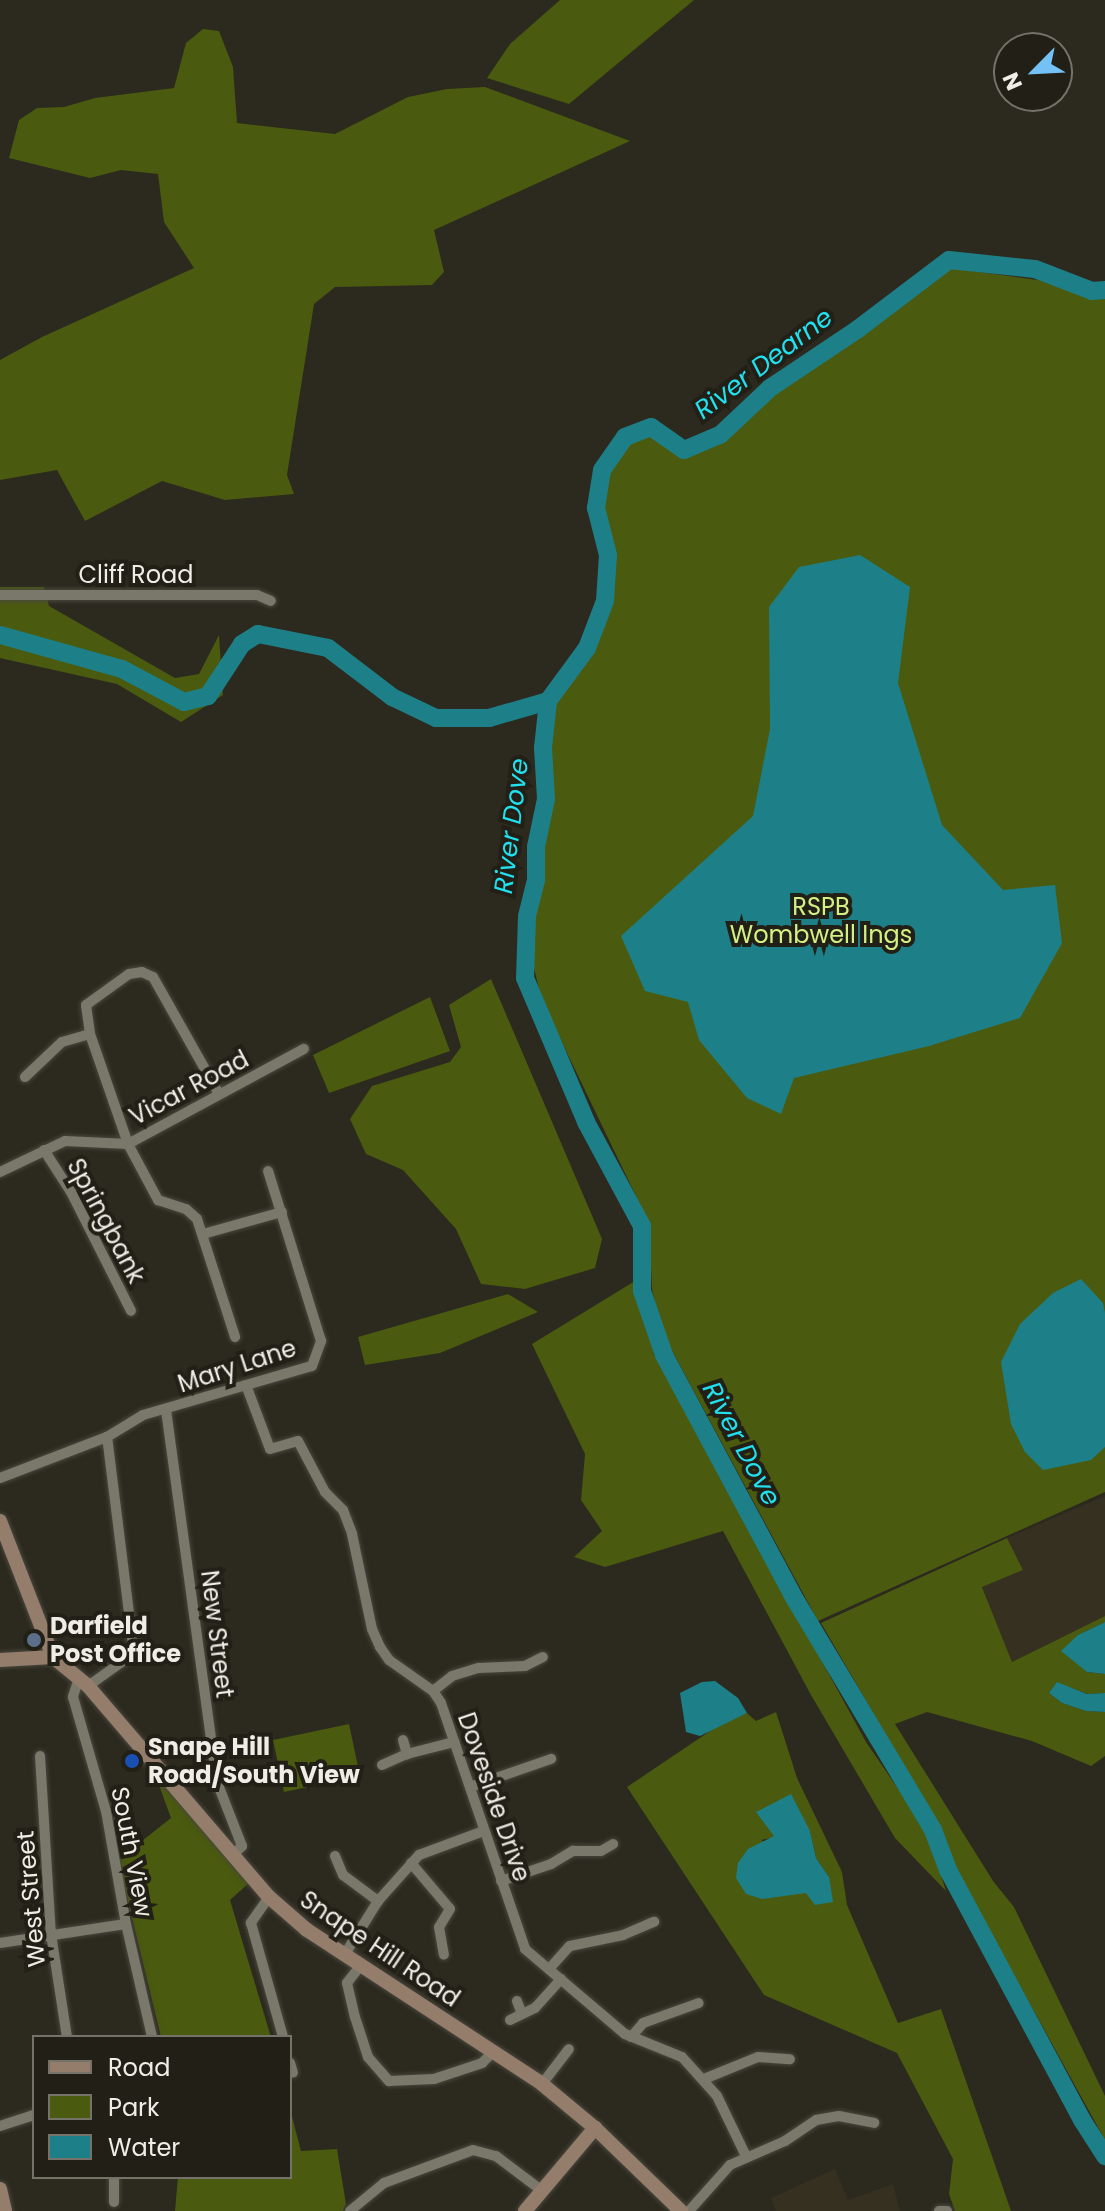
<!DOCTYPE html>
<html>
<head>
<meta charset="utf-8">
<style>
  body { margin:0 }
  #map { position:relative; width:1105px; height:2211px; overflow:hidden; background:#2c291f; font-family:Poppins,sans-serif }
  div>[style] { position:absolute }
  [style*='--x'] { left:calc(var(--x)*1px); top:calc(var(--y)*1px); width:calc(var(--w)*1px); rotate:calc(var(--a)*1deg) }
  .built>* { inset:0; background:#353020 }
  .green>* { inset:0; background:#4a5a0e }
  .water>* { inset:0; background:#1d8088 }
  .river>* { height:18px; margin:-9px; padding:0 9px; transform-origin:9px; border-radius:9px; background:#1d8088 }
  .roads { filter:drop-shadow(0 0 2px #49473d) drop-shadow(0 0 2px #49473d) }
  .street>* { height:10px; margin:-5px; padding:0 5px; transform-origin:5px; border-radius:5px; background:#7a776b }
  .secondary>* { height:14px; margin:-7px; padding:0 7px; transform-origin:7px; border-radius:7px; background:#947d6a }
  .dots>* { width:22px; height:22px; translate:-50% -50%; box-sizing:border-box; border:4px solid #222016; border-radius:50% }
  span { translate:-50% -50%; white-space:nowrap; text-align:center; line-height:1.15; -webkit-text-stroke:8px #222016; paint-order:stroke }
  .street-label { font-size:24px; color:#efede6 }
  .park-label { font-size:24px; color:#d3f085 }
  .poi-label { font-size:24px; color:#efede6; font-weight:700 }
  .left { translate:0 -50%; text-align:left }
  .water-label { font-size:26px; color:#21e1f0; font-style:italic }
  .legend { position:absolute; left:32px; top:2035px; width:260px; height:144px; box-sizing:border-box; background:#222016; border:2px solid #747269; margin:0; padding:10px 14px; list-style:none; font-size:24px; color:#efede6 }
  .legend li { display:flex; align-items:center; gap:16px; height:40px }
  .legend b { width:40px; border:2px solid #747269 }
  .north { position:absolute; left:993px; top:32px; width:80px; height:80px; box-sizing:border-box; background:#222016; border:2px solid #747269; border-radius:50%; rotate:246deg; font-size:22px; font-weight:700; line-height:32px; text-align:center; color:#efede6 }
  .north::after { content:''; display:block; margin:auto; width:28px; height:36px; background:#73c1f5; clip-path:polygon(50% 0,100% 100%,50% 72%,0 100%) }
</style>
</head>
<body>
<div id="map">
  <div class="built">
    <i style="clip-path:polygon(1105px 1496px,1105px 1616px,1012px 1662px,982px 1586px,1023px 1570px,1007px 1538px)"></i>
    <i style="clip-path:polygon(835px 2169px,848px 2200px,893px 2184px,900px 2211px,776px 2211px,771px 2198px)"></i>
  </div>
  <div class="green">
    <i style="clip-path:polygon(560px 0,694px 0,569px 104px,487px 78px,510px 44px)"></i>
    <i style="clip-path:polygon(203px 29px,219px 31px,233px 67px,237px 123px,335px 134px,408px 97px,447px 89px,485px 87px,630px 141px,434px 230px,444px 272px,432px 285px,335px 287px,314px 304px,287px 475px,294px 494px,225px 500px,162px 481px,85px 521px,57px 470px,0 480px,0 360px,42px 337px,194px 268px,164px 222px,158px 174px,121px 170px,90px 178px,9px 158px,19px 120px,37px 108px,64px 107px,95px 98px,174px 88px,186px 43px)"></i>
    <i style="clip-path:polygon(950px 268px,1038px 280px,1092px 298px,1105px 297px,1105px 1492px,818px 1621px,663px 1334px,652px 1290px,649px 1223px,542px 1001px,533px 964px,533px 929px,549px 806px,549px 749px,555px 705px,593px 648px,611px 603px,613px 555px,602px 506px,607px 472px,626px 442px,651px 434px,681px 455px,723px 441px,777px 391px)"></i>
    <i style="clip-path:polygon(0 587px,44px 587px,49px 606px,175px 678px,199px 674px,219px 635px,223px 695px,181px 722px,117px 684px,0 658px)"></i>
    <i style="clip-path:polygon(491px 979px,602px 1239px,595px 1268px,525px 1289px,481px 1284px,456px 1229px,403px 1170px,366px 1154px,350px 1119px,372px 1086px,450px 1062px,461px 1047px,449px 1005px)"></i>
    <i style="clip-path:polygon(430px 997px,450px 1051px,329px 1093px,313px 1055px)"></i>
    <i style="clip-path:polygon(635px 1281px,654px 1354px,866px 1742px,927px 1831px,946px 1891px,895px 1838px,811px 1695px,723px 1531px,605px 1567px,574px 1557px,602px 1531px,581px 1500px,585px 1454px,532px 1344px)"></i>
    <i style="clip-path:polygon(508px 1294px,538px 1312px,440px 1353px,365px 1365px,358px 1337px)"></i>
    <i style="clip-path:polygon(1007px 1538px,1023px 1570px,982px 1587px,1012px 1662px,1105px 1616px,1105px 1622px,1078px 1635px,1087px 1672px,1105px 1674px,1105px 1693px,1088px 1694px,1057px 1683px,1049px 1693px,1062px 1703px,1086px 1711px,1105px 1712px,1105px 1756px,1091px 1766px,1032px 1741px,927px 1712px,895px 1724px,993px 1881px,1014px 1907px,1105px 2096px,1105px 2140px,954px 1866px,938px 1825px,821px 1623px)"></i>
    <i style="clip-path:polygon(evenodd,776px 1712px,797px 1778px,842px 1872px,847px 1905px,898px 2023px,941px 2009px,1011px 2211px,955px 2211px,949px 2194px,953px 2159px,897px 2053px,764px 1995px,627px 1787px,722px 1723px,747px 1713px,756px 1721px,776px 1712px,810px 1831px,816px 1858px,829px 1877px,761px 1840px,810px 1831px)"></i>
    <i style="clip-path:polygon(349px 1724px,360px 1776px,284px 1792px,273px 1740px)"></i>
    <i style="clip-path:polygon(156px 1777px,250px 1882px,230px 1900px,271px 2037px,161px 2037px,118px 1860px,171px 1818px)"></i>
    <i style="clip-path:polygon(290px 2109px,301px 2151px,337px 2149px,346px 2204px,343px 2211px,175px 2211px,178px 2177px,290px 2177px)"></i>
  </div>
  <div class="water">
    <i style="clip-path:polygon(860px 555px,910px 587px,898px 683px,942px 825px,1003px 890px,1055px 885px,1062px 943px,1020px 1018px,929px 1046px,794px 1078px,781px 1114px,747px 1098px,699px 1040px,688px 1002px,645px 991px,621px 936px,753px 816px,770px 729px,769px 607px,799px 567px)"></i>
    <i style="clip-path:polygon(1081px 1279px,1103px 1303px,1105px 1313px,1105px 1447px,1091px 1460px,1043px 1470px,1025px 1452px,1011px 1424px,1001px 1362px,1020px 1324px,1053px 1293px)"></i>
    <i style="clip-path:polygon(1105px 1622px,1105px 1674px,1087px 1672px,1061px 1651px,1078px 1635px)"></i>
    <i style="clip-path:polygon(715px 1681px,738px 1698px,747px 1713px,700px 1736px,686px 1732px,680px 1693px,702px 1682px)"></i>
    <i style="clip-path:polygon(1057px 1682px,1087px 1694px,1105px 1693px,1105px 1712px,1086px 1711px,1062px 1703px,1049px 1693px)"></i>
    <i style="clip-path:polygon(791px 1794px,810px 1831px,816px 1858px,829px 1877px,833px 1902px,815px 1905px,806px 1893px,762px 1899px,746px 1894px,736px 1878px,738px 1863px,748px 1849px,774px 1836px,756px 1812px)"></i>
  </div>
  <div class="river">
    <i style="--x:0;--y:635;--w:127;--a:15.6"></i>
    <i style="--x:122;--y:669;--w:70;--a:28"></i>
    <i style="--x:184;--y:702;--w:25;--a:-14"></i>
    <i style="--x:208;--y:696;--w:62;--a:-56.8"></i>
    <i style="--x:242;--y:644;--w:19;--a:-32"></i>
    <i style="--x:258;--y:634;--w:71;--a:11.3"></i>
    <i style="--x:328;--y:648;--w:81;--a:37.4"></i>
    <i style="--x:392;--y:697;--w:49;--a:25.5"></i>
    <i style="--x:436;--y:718;--w:53;--a:0"></i>
    <i style="--x:489;--y:718;--w:61;--a:-16.1"></i>
    <i style="--x:548;--y:701;--w:66;--a:-53.7"></i>
    <i style="--x:587;--y:648;--w:50;--a:-69"></i>
    <i style="--x:605;--y:601;--w:46;--a:-86.3"></i>
    <i style="--x:608;--y:555;--w:49;--a:-104.3"></i>
    <i style="--x:596;--y:508;--w:38;--a:-81"></i>
    <i style="--x:602;--y:470;--w:40;--a:-55.1"></i>
    <i style="--x:625;--y:437;--w:28;--a:-21"></i>
    <i style="--x:651;--y:427;--w:40;--a:34.9"></i>
    <i style="--x:684;--y:450;--w:39;--a:-23"></i>
    <i style="--x:720;--y:435;--w:69;--a:-43.2"></i>
    <i style="--x:770;--y:388;--w:106;--a:-33.8"></i>
    <i style="--x:858;--y:329;--w:114;--a:-37.2"></i>
    <i style="--x:949;--y:260;--w:86;--a:6"></i>
    <i style="--x:1035;--y:269;--w:61;--a:21.1"></i>
    <i style="--x:1092;--y:291;--w:13;--a:-4"></i>
    <i style="--x:548;--y:701;--w:47;--a:96.1"></i>
    <i style="--x:543;--y:748;--w:51;--a:86.6"></i>
    <i style="--x:546;--y:799;--w:49;--a:101.8"></i>
    <i style="--x:536;--y:847;--w:33;--a:90"></i>
    <i style="--x:536;--y:880;--w:37;--a:104"></i>
    <i style="--x:527;--y:916;--w:62;--a:91.8"></i>
    <i style="--x:525;--y:978;--w:156;--a:67"></i>
    <i style="--x:586;--y:1122;--w:118;--a:61.7"></i>
    <i style="--x:642;--y:1226;--w:65;--a:90"></i>
    <i style="--x:642;--y:1291;--w:68;--a:71"></i>
    <i style="--x:664;--y:1355;--w:279;--a:61.8"></i>
    <i style="--x:796;--y:1601;--w:267;--a:59.1"></i>
    <i style="--x:933;--y:1830;--w:43;--a:69.4"></i>
    <i style="--x:948;--y:1870;--w:284;--a:61.8"></i>
    <i style="--x:1082;--y:2120;--w:43;--a:57.4"></i>
  </div>
  <div class="roads">
    <div class="street">
      <i style="--x:0;--y:595;--w:257;--a:0"></i>
      <i style="--x:257;--y:595;--w:15;--a:23"></i>
      <i style="--x:25;--y:1077;--w:51;--a:-43.4"></i>
      <i style="--x:62;--y:1042;--w:29;--a:-16"></i>
      <i style="--x:219;--y:1094;--w:134;--a:-119.4"></i>
      <i style="--x:153;--y:977;--w:12;--a:-156"></i>
      <i style="--x:142;--y:972;--w:13;--a:171"></i>
      <i style="--x:129;--y:974;--w:53;--a:144.2"></i>
      <i style="--x:86;--y:1005;--w:29;--a:82"></i>
      <i style="--x:90;--y:1034;--w:116;--a:70.9"></i>
      <i style="--x:128;--y:1144;--w:64;--a:61.8"></i>
      <i style="--x:158;--y:1200;--w:29;--a:18"></i>
      <i style="--x:186;--y:1209;--w:15;--a:42"></i>
      <i style="--x:197;--y:1219;--w:124;--a:72.1"></i>
      <i style="--x:44;--y:1150;--w:50;--a:57.3"></i>
      <i style="--x:71;--y:1192;--w:133;--a:63.2"></i>
      <i style="--x:0;--y:1172;--w:72;--a:-25.5"></i>
      <i style="--x:65;--y:1141;--w:63;--a:2.7"></i>
      <i style="--x:128;--y:1144;--w:200;--a:-28.4"></i>
      <i style="--x:203;--y:1234;--w:82;--a:-15.6"></i>
      <i style="--x:246;--y:1385;--w:68;--a:69.4"></i>
      <i style="--x:270;--y:1449;--w:29;--a:-16"></i>
      <i style="--x:298;--y:1441;--w:58;--a:62.1"></i>
      <i style="--x:325;--y:1492;--w:25;--a:45"></i>
      <i style="--x:343;--y:1510;--w:26;--a:69"></i>
      <i style="--x:352;--y:1534;--w:97;--a:78.1"></i>
      <i style="--x:372;--y:1629;--w:20;--a:66"></i>
      <i style="--x:380;--y:1647;--w:16;--a:55"></i>
      <i style="--x:389;--y:1660;--w:54;--a:35.2"></i>
      <i style="--x:433;--y:1691;--w:14;--a:56"></i>
      <i style="--x:441;--y:1703;--w:260;--a:71.1"></i>
      <i style="--x:525;--y:1949;--w:131;--a:40.4"></i>
      <i style="--x:625;--y:2034;--w:61;--a:22"></i>
      <i style="--x:682;--y:2057;--w:52;--a:48.1"></i>
      <i style="--x:717;--y:2096;--w:67;--a:64.2"></i>
      <i style="--x:166;--y:1410;--w:375;--a:82.2"></i>
      <i style="--x:217;--y:1782;--w:69;--a:68.7"></i>
      <i style="--x:242;--y:1846;--w:13;--a:135"></i>
      <i style="--x:0;--y:1478;--w:115;--a:-21"></i>
      <i style="--x:107;--y:1437;--w:42;--a:-31.4"></i>
      <i style="--x:143;--y:1415;--w:176;--a:-16.2"></i>
      <i style="--x:312;--y:1366;--w:27;--a:-70"></i>
      <i style="--x:321;--y:1341;--w:178;--a:-107.3"></i>
      <i style="--x:79;--y:1678;--w:20;--a:108"></i>
      <i style="--x:73;--y:1697;--w:119;--a:73.9"></i>
      <i style="--x:106;--y:1811;--w:115;--a:80"></i>
      <i style="--x:126;--y:1924;--w:116;--a:77"></i>
      <i style="--x:88;--y:1686;--w:47;--a:-35.4"></i>
      <i style="--x:126;--y:1659;--w:16;--a:-63"></i>
      <i style="--x:133;--y:1645;--w:210;--a:-97.1"></i>
      <i style="--x:433;--y:1691;--w:24;--a:-38"></i>
      <i style="--x:452;--y:1676;--w:28;--a:-17"></i>
      <i style="--x:479;--y:1668;--w:46;--a:-2.5"></i>
      <i style="--x:525;--y:1666;--w:20;--a:-27"></i>
      <i style="--x:403;--y:1740;--w:15;--a:74"></i>
      <i style="--x:40;--y:1756;--w:178;--a:86.5"></i>
      <i style="--x:51;--y:1934;--w:104;--a:81.2"></i>
      <i style="--x:382;--y:1765;--w:27;--a:-24"></i>
      <i style="--x:407;--y:1754;--w:49;--a:-14.3"></i>
      <i style="--x:470;--y:1787;--w:86;--a:-19.1"></i>
      <i style="--x:335;--y:1856;--w:21;--a:67"></i>
      <i style="--x:343;--y:1875;--w:44;--a:36.6"></i>
      <i style="--x:411;--y:1863;--w:60;--a:49.7"></i>
      <i style="--x:450;--y:1909;--w:21;--a:121"></i>
      <i style="--x:439;--y:1927;--w:28;--a:80"></i>
      <i style="--x:501;--y:1881;--w:53;--a:-18.8"></i>
      <i style="--x:551;--y:1864;--w:26;--a:-31"></i>
      <i style="--x:573;--y:1851;--w:28;--a:0"></i>
      <i style="--x:601;--y:1851;--w:14;--a:-30"></i>
      <i style="--x:269;--y:1897;--w:32;--a:125"></i>
      <i style="--x:251;--y:1923;--w:118;--a:74.3"></i>
      <i style="--x:0;--y:1943;--w:127;--a:-8.6"></i>
      <i style="--x:345;--y:1954;--w:62;--a:-58.1"></i>
      <i style="--x:378;--y:1901;--w:62;--a:-48.3"></i>
      <i style="--x:419;--y:1855;--w:69;--a:-20.3"></i>
      <i style="--x:361;--y:1965;--w:23;--a:128"></i>
      <i style="--x:347;--y:1983;--w:35;--a:77"></i>
      <i style="--x:355;--y:2017;--w:42;--a:72"></i>
      <i style="--x:368;--y:2057;--w:32;--a:49"></i>
      <i style="--x:389;--y:2081;--w:45;--a:-2.5"></i>
      <i style="--x:434;--y:2079;--w:51;--a:-18.4"></i>
      <i style="--x:482;--y:2063;--w:16;--a:-45"></i>
      <i style="--x:549;--y:1969;--w:31;--a:-48"></i>
      <i style="--x:570;--y:1946;--w:54;--a:-11.7"></i>
      <i style="--x:623;--y:1935;--w:34;--a:-23"></i>
      <i style="--x:517;--y:2001;--w:14;--a:69"></i>
      <i style="--x:510;--y:2020;--w:28;--a:-26"></i>
      <i style="--x:535;--y:2008;--w:39;--a:-48"></i>
      <i style="--x:631;--y:2037;--w:18;--a:-49"></i>
      <i style="--x:643;--y:2023;--w:59;--a:-19.7"></i>
      <i style="--x:290;--y:2063;--w:10;--a:73"></i>
      <i style="--x:704;--y:2079;--w:58;--a:-22.2"></i>
      <i style="--x:758;--y:2057;--w:32;--a:4"></i>
      <i style="--x:542;--y:2084;--w:44;--a:-52.4"></i>
      <i style="--x:0;--y:2126;--w:36;--a:-18"></i>
      <i style="--x:114;--y:2177;--w:25;--a:90"></i>
      <i style="--x:350;--y:2211;--w:44;--a:-39.5"></i>
      <i style="--x:384;--y:2183;--w:95;--a:-20.3"></i>
      <i style="--x:473;--y:2150;--w:24;--a:15"></i>
      <i style="--x:496;--y:2156;--w:56;--a:37.1"></i>
      <i style="--x:689;--y:2211;--w:62;--a:-48.3"></i>
      <i style="--x:730;--y:2165;--w:60;--a:-23.6"></i>
      <i style="--x:785;--y:2141;--w:37;--a:-34"></i>
      <i style="--x:816;--y:2120;--w:23;--a:-10"></i>
      <i style="--x:839;--y:2116;--w:36;--a:11"></i>
      <i style="--x:939;--y:2211;--w:8;--a:0"></i>
    </div>
    <div class="secondary">
      <i style="--x:0;--y:1521;--w:146;--a:68.7"></i>
      <i style="--x:53;--y:1657;--w:45;--a:39.6"></i>
      <i style="--x:88;--y:1686;--w:278;--a:49.4"></i>
      <i style="--x:269;--y:1897;--w:50;--a:41"></i>
      <i style="--x:307;--y:1930;--w:281;--a:33.2"></i>
      <i style="--x:542;--y:2084;--w:69;--a:39.7"></i>
      <i style="--x:595;--y:2128;--w:120;--a:44"></i>
      <i style="--x:0;--y:1660;--w:53;--a:-3.2"></i>
      <i style="--x:0;--y:2189;--w:23;--a:77"></i>
      <i style="--x:525;--y:2211;--w:109;--a:-49.9"></i>
    </div>
  </div>
  <div class="dots">
    <i style="left:34px;top:1640px;background:#5c6f8a"></i>
    <i style="left:132px;top:1761px;background:#1a4fb4"></i>
  </div>
  <div class="street-label">
    <span style="left:136px;top:575px">Cliff Road</span>
    <span style="left:189px;top:1088px;rotate:-28deg">Vicar Road</span>
    <span style="left:106px;top:1221px;rotate:62deg">Springbank</span>
    <span style="left:237px;top:1366px;rotate:-18deg">Mary Lane</span>
    <span style="left:217px;top:1634px;rotate:83deg">New Street</span>
    <span style="left:494px;top:1797px;rotate:71deg">Doveside Drive</span>
    <span style="left:132px;top:1852px;rotate:79deg">South View</span>
    <span style="left:31px;top:1899px;rotate:-95deg">West Street</span>
    <span style="left:380px;top:1949px;rotate:34deg">Snape Hill Road</span>
  </div>
  <div class="park-label">
    <span style="left:821px;top:921px">RSPB<br>Wombwell Ings</span>
  </div>
  <div class="poi-label">
    <span class="left" style="left:50px;top:1640px">Darfield<br>Post Office</span>
    <span class="left" style="left:148px;top:1761px">Snape Hill<br>Road/South View</span>
  </div>
  <div class="water-label">
    <span style="left:764px;top:364px;rotate:-37deg">River Dearne</span>
    <span style="left:512px;top:826px;rotate:-83deg">River Dove</span>
    <span style="left:741px;top:1444px;rotate:62deg">River Dove</span>
  </div>
  <ul class="legend">
  <li><b style="height:10px;background:#947d6a"></b>Road</li>
  <li><b style="height:22px;background:#4a5a0e"></b>Park</li>
  <li><b style="height:22px;background:#1d8088"></b>Water</li>
  </ul>
  <div class="north">N</div>
</div>
</body>
</html>
